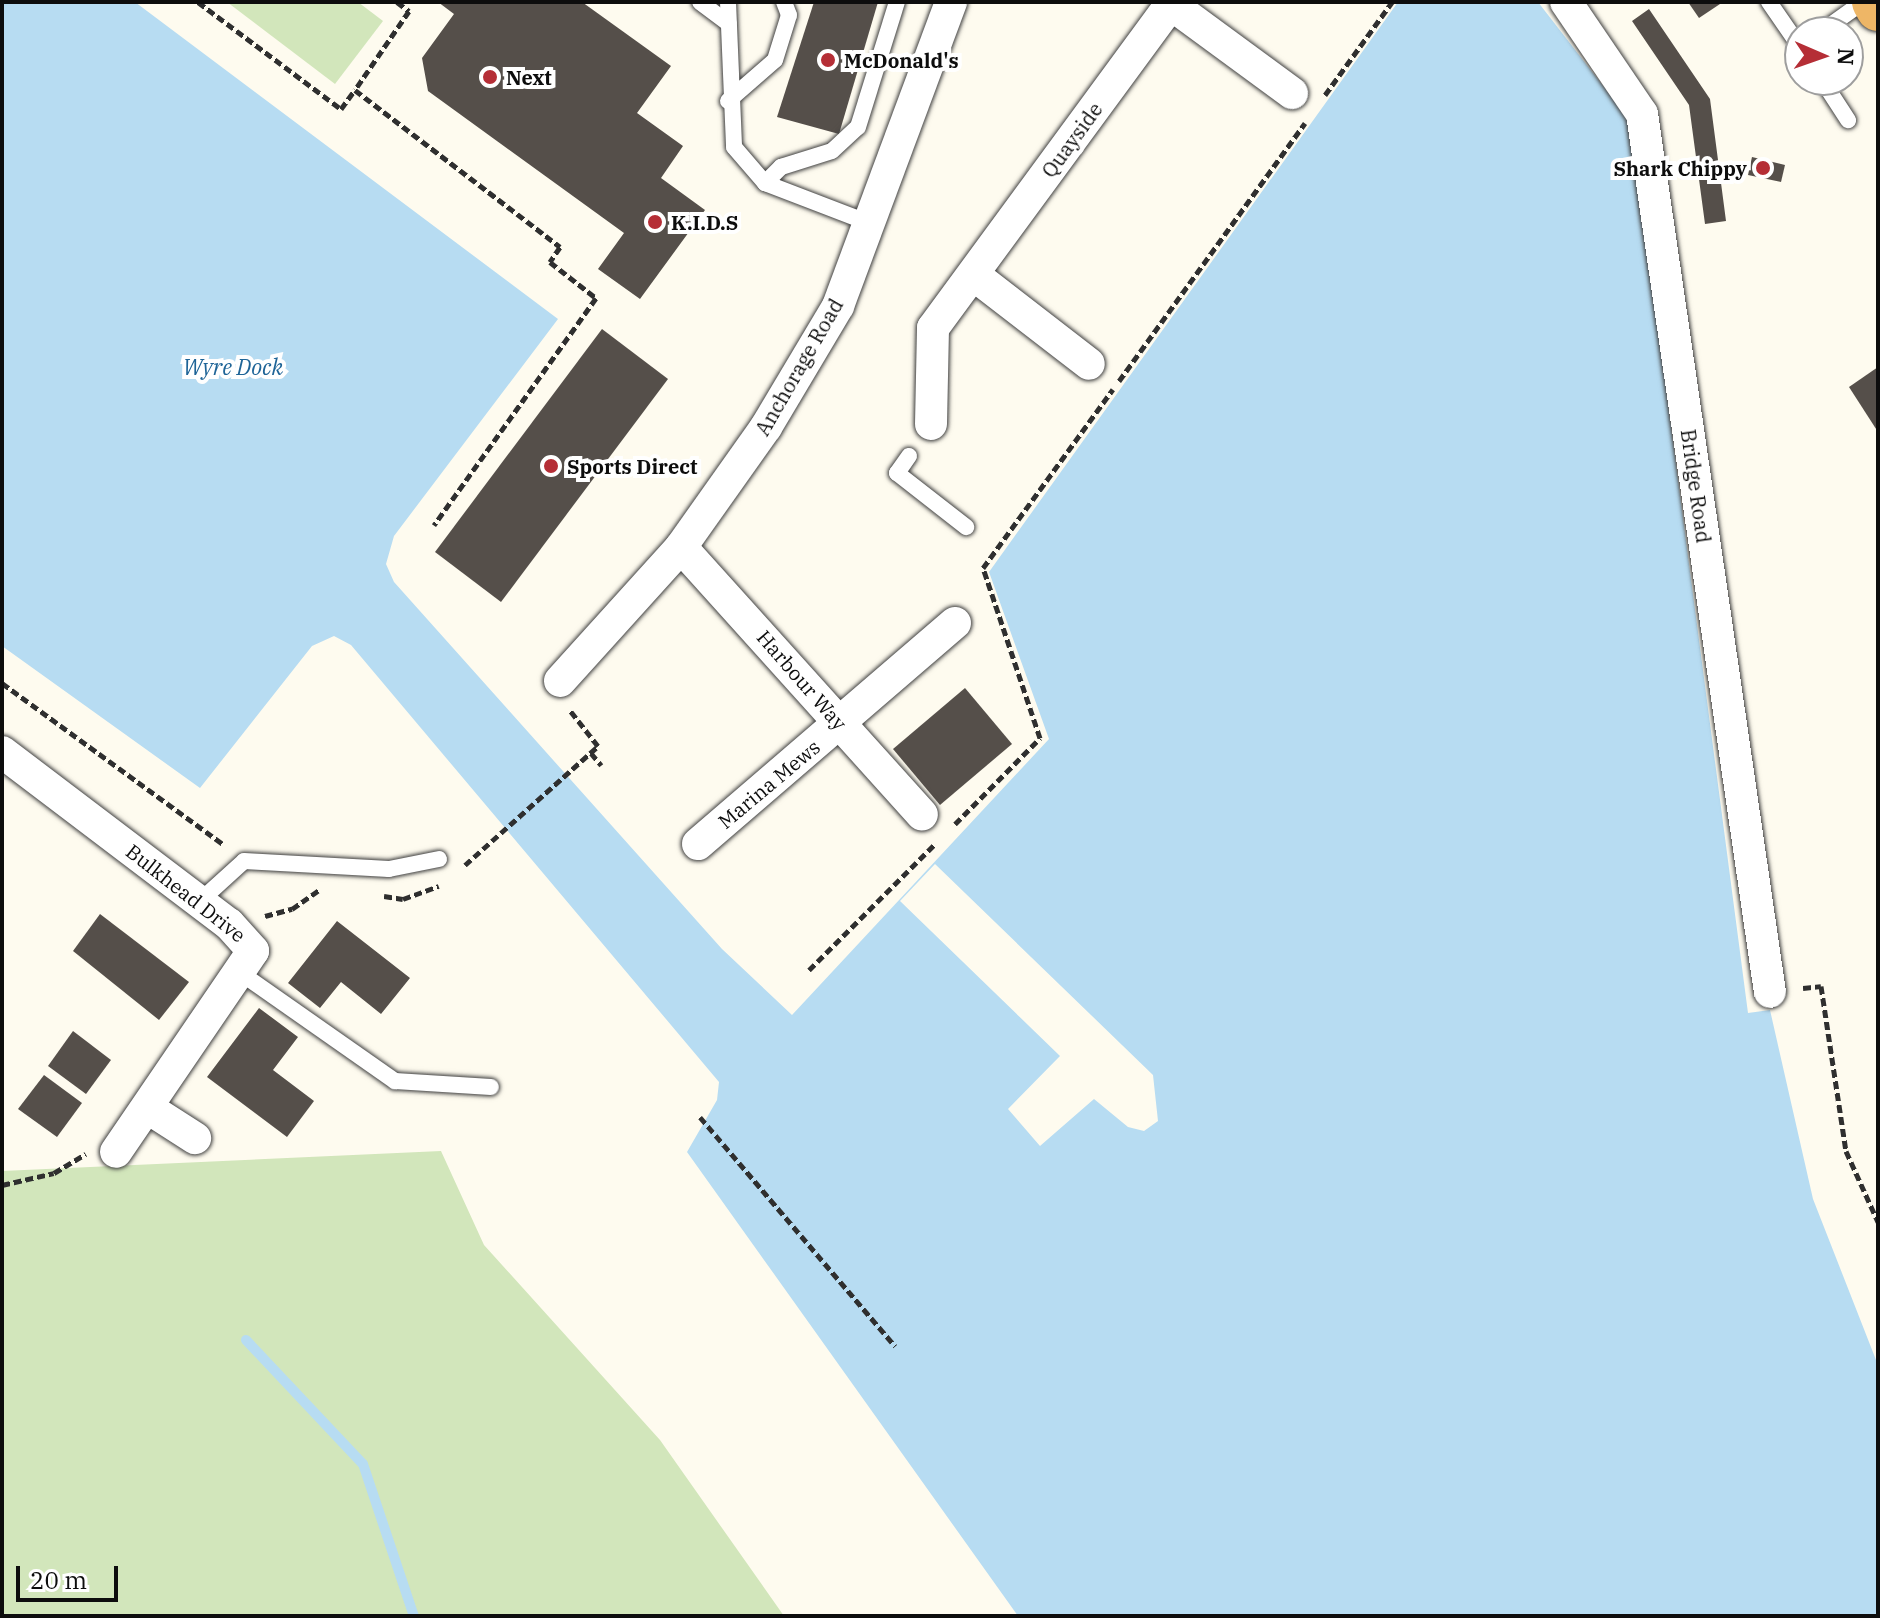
<!DOCTYPE html>
<html>
<head>
<meta charset="utf-8">
<style>
  body { margin:0 }
  #map { position:relative; width:1880px; height:1618px; overflow:hidden; background:#fefbef; font-family:"IBM Plex Serif",serif }
  div>[style] { position:absolute }
  [style*='--x'] { left:calc(var(--x)*1px); top:calc(var(--y)*1px); width:calc(var(--w)*1px); rotate:calc(var(--a)*1deg) }
  .green>* { inset:0; background:#d2e6bb }
  .water>* { inset:0; background:#b7dcf2 }
  .pier>* { inset:0; background:#fefbef }
  .stream>* { height:10px; margin:-5px; padding:0 5px; transform-origin:5px; border-radius:5px; background:#b7dcf2 }
  .building>* { inset:0; background:#554f4a }
  .path>* { height:5px; margin-top:-2.5px; transform-origin:0; background:repeating-linear-gradient(90deg,#2f2f2f 0 8px,transparent 0 12px) }
  .roads { filter:drop-shadow(0 0 2px #404040) drop-shadow(0 0 2px #404040) }
  .service>* { height:16px; margin:-8px; padding:0 8px; transform-origin:8px; border-radius:8px; background:#fff }
  .minor>* { height:32px; margin:-16px; padding:0 16px; transform-origin:16px; border-radius:16px; background:#fff }
  .trunk>* { height:44px; margin:-22px; padding:0 22px; transform-origin:22px; border-radius:22px; background:#eeb666 }
  .dots>* { width:22px; height:22px; translate:-50% -50%; box-sizing:border-box; border:4px solid #fff; border-radius:50% }
  span { translate:-50% -50%; white-space:nowrap; text-align:center; line-height:1.15; -webkit-text-stroke:8px #fff; paint-order:stroke }
  .poi-label { font-size:20px; color:#0d0d0d; font-weight:700 }
  .left { translate:0 -50%; text-align:left }
  .right { translate:-100% -50%; text-align:right }
  .street-label { font-size:20px; color:#0d0d0d }
  .water-label { font-size:22px; color:#1e6497; font-style:italic }
  .frame { position:absolute; inset:0; border:4px solid #0d0d0d; pointer-events:none }
  .north { position:absolute; left:1784px; top:16px; width:80px; height:80px; box-sizing:border-box; background:#fff; border:2px solid #9e9e9e; border-radius:50%; rotate:92deg; font-size:22px; font-weight:700; line-height:32px; text-align:center; color:#0d0d0d }
  .north::after { content:''; display:block; margin:auto; width:28px; height:36px; background:#b52e36; clip-path:polygon(50% 0,100% 100%,50% 72%,0 100%) }
  .scale { position:absolute; left:16px; top:1566px; width:102px; height:36px; box-sizing:border-box; border:4px solid #0d0d0d; border-top:0; padding-left:10px; font-size:24px; line-height:28px; white-space:nowrap; color:#0d0d0d; -webkit-text-stroke:6px #fff; paint-order:stroke }
</style>
</head>
<body>
<div id="map">
  <div class="green">
    <i style="clip-path:polygon(227px 2px,358px 2px,383px 21px,335px 84px)"></i>
    <i style="clip-path:polygon(441px 1151px,484px 1245px,660px 1440px,784px 1616px,2px 1616px,2px 1171px)"></i>
  </div>
  <div class="water">
    <i style="clip-path:polygon(2px 2px,135px 2px,558px 319px,394px 536px,386px 564px,394px 582px,722px 949px,792px 1015px,1049px 739px,989px 572px,1398px 2px,1538px 2px,1631px 122px,1748px 1013px,1770px 1010px,1813px 1199px,1878px 1365px,1878px 1616px,1018px 1616px,687px 1152px,717px 1100px,719px 1082px,351px 645px,334px 636px,312px 646px,200px 788px,2px 646px)"></i>
  </div>
  <div class="pier">
    <i style="clip-path:polygon(935px 864px,1153px 1075px,1158px 1121px,1144px 1131px,1128px 1127px,1094px 1099px,1040px 1146px,1008px 1109px,1060px 1056px,900px 901px)"></i>
  </div>
  <div class="stream">
    <i style="--x:246;--y:1340;--w:170;--a:46.7"></i>
    <i style="--x:363;--y:1464;--w:160;--a:71.5"></i>
  </div>
  <div class="building">
    <i style="clip-path:polygon(438px 2px,582px 2px,671px 66px,637px 113px,683px 146px,661px 178px,705px 210px,640px 299px,598px 269px,624px 233px,428px 91px,422px 58px,454px 14px)"></i>
    <i style="clip-path:polygon(814px 2px,878px 2px,839px 134px,777px 117px)"></i>
    <i style="clip-path:polygon(1688px 2px,1723px 2px,1699px 18px)"></i>
    <i style="clip-path:polygon(1649px 9px,1710px 99px,1726px 221px,1705px 224px,1689px 105px,1632px 21px)"></i>
    <i style="clip-path:polygon(1752px 157px,1785px 165px,1781px 182px,1748px 175px)"></i>
    <i style="clip-path:polygon(602px 329px,668px 379px,501px 602px,435px 552px)"></i>
    <i style="clip-path:polygon(1878px 367px,1878px 432px,1849px 387px)"></i>
    <i style="clip-path:polygon(965px 688px,1012px 744px,940px 805px,893px 749px)"></i>
    <i style="clip-path:polygon(100px 914px,189px 982px,159px 1020px,73px 951px)"></i>
    <i style="clip-path:polygon(337px 921px,410px 978px,381px 1014px,341px 982px,320px 1008px,288px 983px)"></i>
    <i style="clip-path:polygon(259px 1008px,298px 1037px,273px 1070px,314px 1101px,287px 1137px,207px 1077px)"></i>
    <i style="clip-path:polygon(73px 1031px,111px 1060px,86px 1094px,48px 1066px)"></i>
    <i style="clip-path:polygon(44px 1075px,82px 1103px,57px 1137px,18px 1109px)"></i>
  </div>
  <div class="path">
    <i style="--x:198;--y:2;--w:179;--a:36.8"></i>
    <i style="--x:341;--y:109;--w:24;--a:-54"></i>
    <i style="--x:397;--y:2;--w:15;--a:37"></i>
    <i style="--x:409;--y:11;--w:96;--a:124.4"></i>
    <i style="--x:355;--y:90;--w:258;--a:37.4"></i>
    <i style="--x:560;--y:247;--w:18;--a:124"></i>
    <i style="--x:550;--y:262;--w:58;--a:38"></i>
    <i style="--x:596;--y:298;--w:279;--a:125.5"></i>
    <i style="--x:1325;--y:95;--w:115;--a:-54.2"></i>
    <i style="--x:1119;--y:381;--w:318;--a:-54.2"></i>
    <i style="--x:2;--y:683;--w:275;--a:36.1"></i>
    <i style="--x:591;--y:753;--w:16;--a:50"></i>
    <i style="--x:955;--y:824;--w:121;--a:-45.3"></i>
    <i style="--x:1040;--y:738;--w:179;--a:-108.5"></i>
    <i style="--x:983;--y:568;--w:221;--a:-54"></i>
    <i style="--x:465;--y:865;--w:178;--a:-41.8"></i>
    <i style="--x:598;--y:746;--w:47;--a:-128.1"></i>
    <i style="--x:384;--y:896;--w:19;--a:9"></i>
    <i style="--x:403;--y:899;--w:38;--a:-20"></i>
    <i style="--x:265;--y:916;--w:28;--a:-15"></i>
    <i style="--x:292;--y:909;--w:33;--a:-35"></i>
    <i style="--x:809;--y:970;--w:177;--a:-45"></i>
    <i style="--x:1803;--y:988;--w:18;--a:-6"></i>
    <i style="--x:1821;--y:986;--w:167;--a:81.4"></i>
    <i style="--x:1846;--y:1151;--w:78;--a:65.7"></i>
    <i style="--x:700;--y:1117;--w:301;--a:49.6"></i>
    <i style="--x:2;--y:1185;--w:53;--a:-13"></i>
    <i style="--x:54;--y:1173;--w:37;--a:-31"></i>
  </div>
  <div class="roads">
    <div class="service">
      <i style="--x:700;--y:2;--w:36;--a:37"></i>
      <i style="--x:728;--y:2;--w:145;--a:87.6"></i>
      <i style="--x:734;--y:147;--w:48;--a:49.3"></i>
      <i style="--x:765;--y:183;--w:111;--a:21"></i>
      <i style="--x:1769;--y:2;--w:55;--a:55.4"></i>
      <i style="--x:1821;--y:32;--w:52;--a:-35.5"></i>
      <i style="--x:1822;--y:80;--w:48;--a:57"></i>
      <i style="--x:728;--y:101;--w:62;--a:-41.1"></i>
      <i style="--x:775;--y:60;--w:47;--a:-72.7"></i>
      <i style="--x:789;--y:15;--w:14;--a:-111"></i>
      <i style="--x:765;--y:183;--w:23;--a:-45"></i>
      <i style="--x:781;--y:167;--w:53;--a:-17.4"></i>
      <i style="--x:832;--y:151;--w:35;--a:-43"></i>
      <i style="--x:858;--y:127;--w:131;--a:-72.7"></i>
      <i style="--x:909;--y:456;--w:21;--a:125"></i>
      <i style="--x:897;--y:473;--w:88;--a:38"></i>
      <i style="--x:200;--y:901;--w:59;--a:-42.3"></i>
      <i style="--x:244;--y:861;--w:145;--a:3.2"></i>
      <i style="--x:389;--y:869;--w:51;--a:-11.3"></i>
      <i style="--x:242;--y:974;--w:187;--a:35"></i>
      <i style="--x:395;--y:1081;--w:96;--a:3.6"></i>
    </div>
    <div class="minor">
      <i style="--x:1168;--y:2;--w:154;--a:36.3"></i>
      <i style="--x:1566;--y:2;--w:135;--a:55.8"></i>
      <i style="--x:1642;--y:114;--w:887;--a:81.71"></i>
      <i style="--x:974;--y:275;--w:145;--a:37.7"></i>
      <i style="--x:931;--y:424;--w:96;--a:-88.8"></i>
      <i style="--x:933;--y:328;--w:402;--a:-53.7"></i>
      <i style="--x:681;--y:547;--w:360;--a:48"></i>
      <i style="--x:560;--y:681;--w:181;--a:-47.9"></i>
      <i style="--x:681;--y:547;--w:147;--a:-54.7"></i>
      <i style="--x:766;--y:427;--w:141;--a:-59.2"></i>
      <i style="--x:838;--y:306;--w:324;--a:-69.6"></i>
      <i style="--x:2;--y:752;--w:285;--a:37.2"></i>
      <i style="--x:229;--y:924;--w:36;--a:48"></i>
      <i style="--x:253;--y:951;--w:243;--a:124.3"></i>
      <i style="--x:698;--y:844;--w:339;--a:-40.7"></i>
      <i style="--x:148;--y:1108;--w:56;--a:32.6"></i>
    </div>
    <div class="trunk">
      <i style="--x:1874;--y:2;--w:8;--a:60"></i>
    </div>
  </div>
  <div class="dots">
    <i style="left:828px;top:60px;background:#b52e36"></i>
    <i style="left:490px;top:77px;background:#b52e36"></i>
    <i style="left:1763px;top:168px;background:#b52e36"></i>
    <i style="left:655px;top:222px;background:#b52e36"></i>
    <i style="left:551px;top:466px;background:#b52e36"></i>
  </div>
  <div class="poi-label">
    <span class="left" style="left:844px;top:60px">McDonald's</span>
    <span class="left" style="left:506px;top:77px">Next</span>
    <span class="right" style="left:1747px;top:168px">Shark Chippy</span>
    <span class="left" style="left:671px;top:222px">K.I.D.S</span>
    <span class="left" style="left:567px;top:466px">Sports Direct</span>
  </div>
  <div class="street-label">
    <span style="left:1072px;top:140px;rotate:-54deg">Quayside</span>
    <span style="left:799px;top:367px;rotate:-60deg">Anchorage Road</span>
    <span style="left:1696px;top:486px;rotate:82deg">Bridge Road</span>
    <span style="left:802px;top:680px;rotate:49deg">Harbour Way</span>
    <span style="left:769px;top:784px;rotate:-40deg">Marina Mews</span>
    <span style="left:186px;top:893px;rotate:38deg">Bulkhead Drive</span>
  </div>
  <div class="water-label">
    <span style="left:233px;top:367px">Wyre Dock</span>
  </div>
  <div class="frame"></div>
  <div class="north">N</div>
  <div class="scale">20 m</div>
</div>
</body>
</html>
